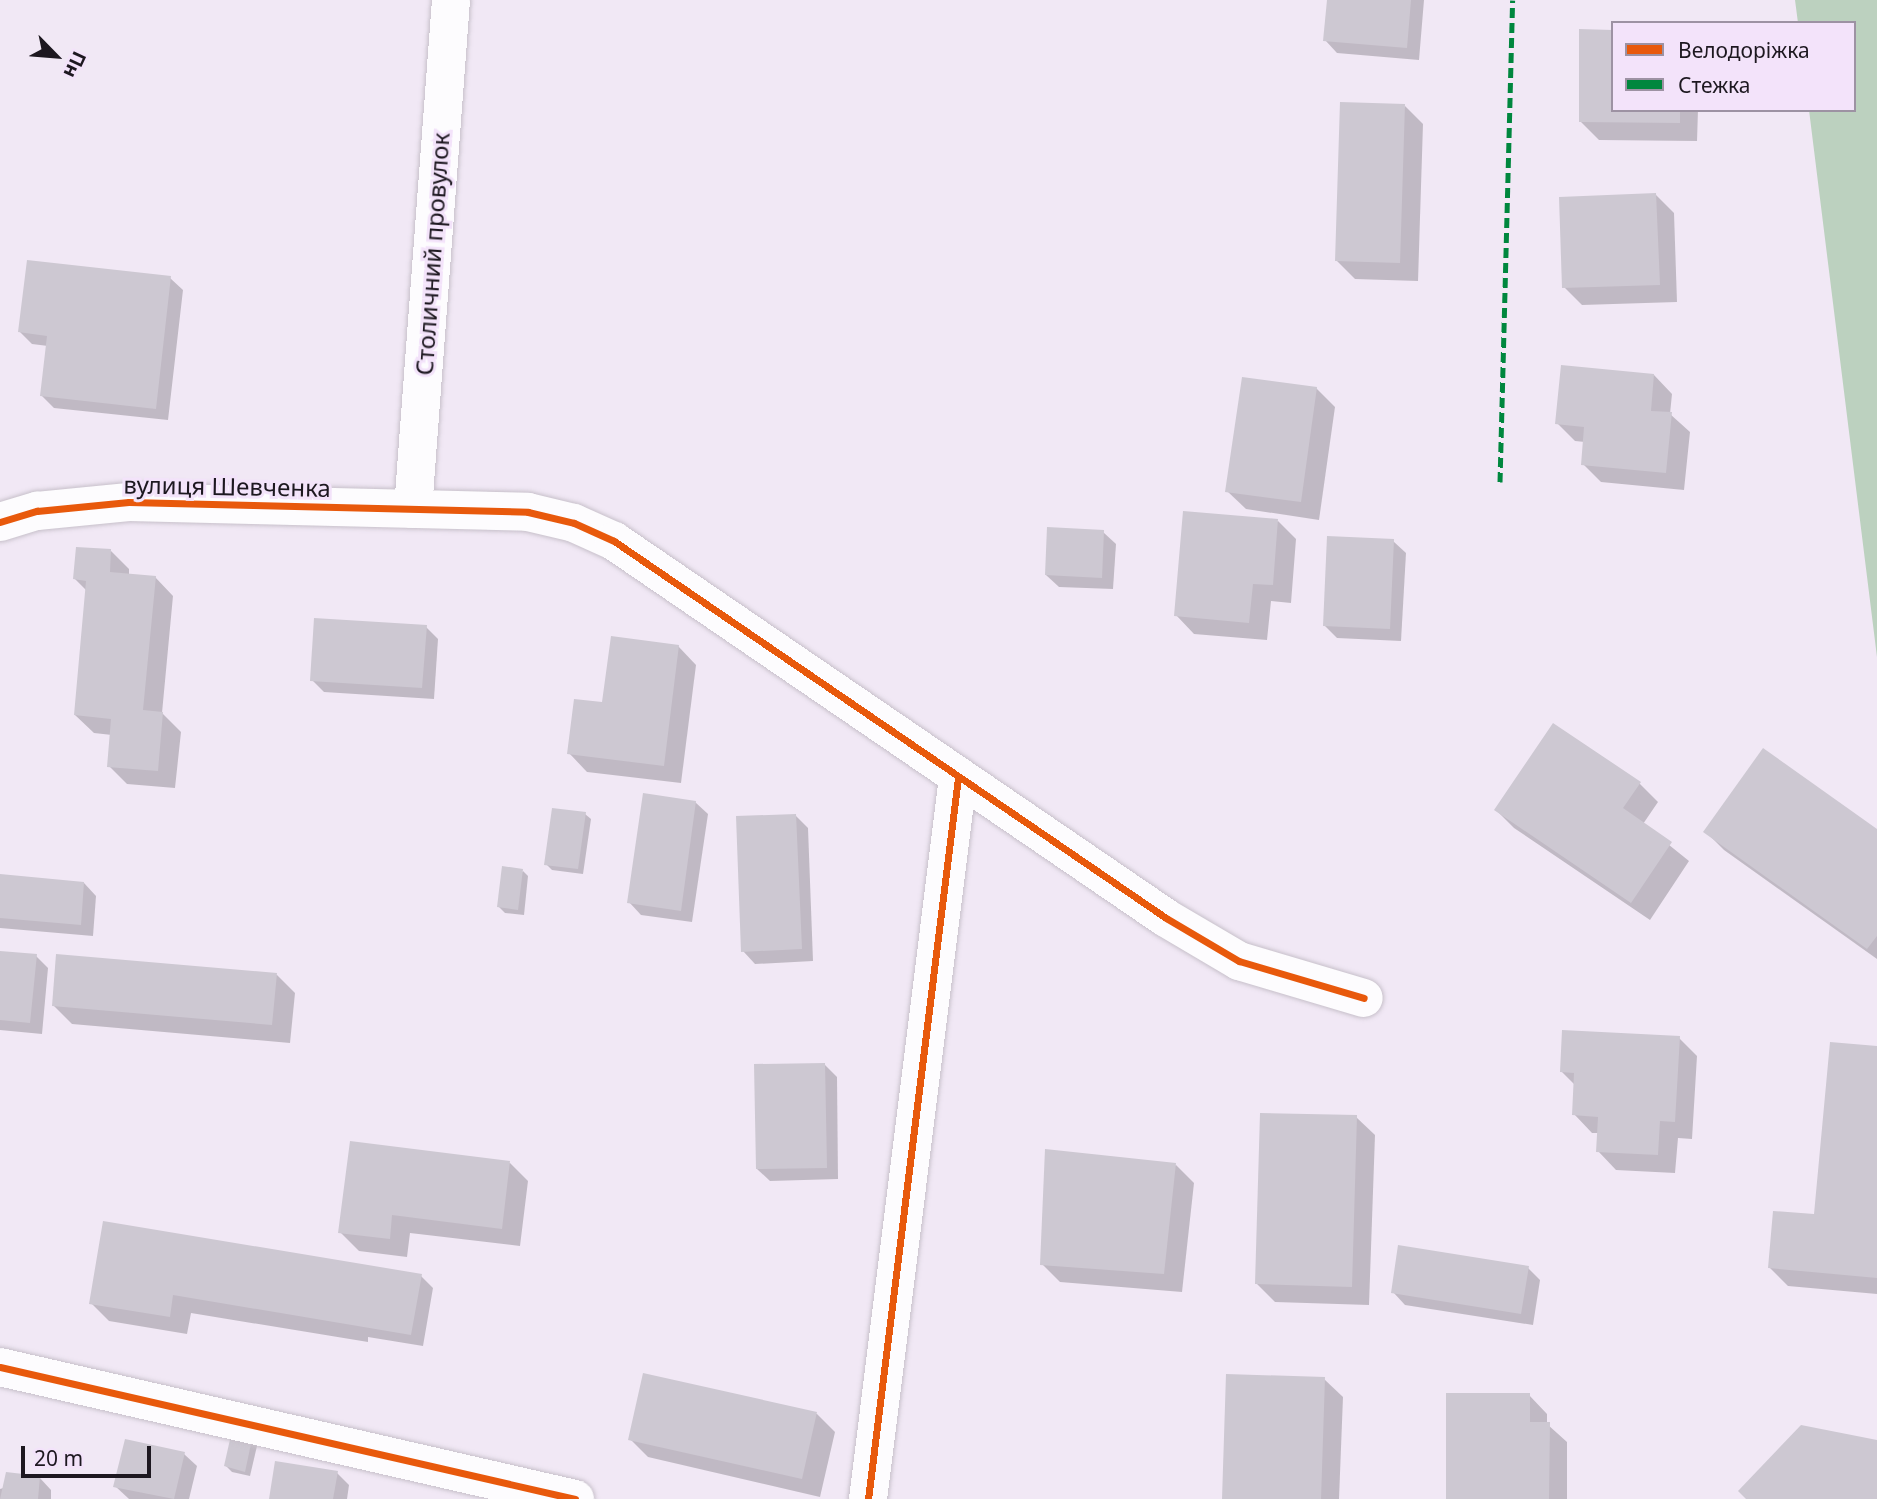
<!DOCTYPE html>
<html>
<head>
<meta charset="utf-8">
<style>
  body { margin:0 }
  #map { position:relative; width:1877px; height:1499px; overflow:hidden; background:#f1e8f5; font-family:"Noto Sans",sans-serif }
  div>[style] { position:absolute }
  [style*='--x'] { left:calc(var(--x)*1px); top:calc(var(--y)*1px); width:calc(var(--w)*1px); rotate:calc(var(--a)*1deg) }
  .forest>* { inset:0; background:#bcd1bf }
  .shadow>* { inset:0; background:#0003 }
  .building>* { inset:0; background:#cdc8d2 }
  .roads { filter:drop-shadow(0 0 2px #c7c0ca) drop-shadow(0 0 2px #c7c0ca) }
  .minor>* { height:38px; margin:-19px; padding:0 19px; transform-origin:19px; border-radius:19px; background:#fdfcfe }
  .quiet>* { height:5px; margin-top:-2.5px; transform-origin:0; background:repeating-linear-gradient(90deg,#00873e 0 10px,transparent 0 15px) }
  .cycleway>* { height:7px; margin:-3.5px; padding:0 3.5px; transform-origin:3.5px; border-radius:3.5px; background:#e8590c }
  span { translate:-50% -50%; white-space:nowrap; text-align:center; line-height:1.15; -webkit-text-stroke:6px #f3e3fa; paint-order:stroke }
  .street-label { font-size:24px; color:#1d1820 }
  .legend { position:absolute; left:1611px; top:21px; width:245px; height:91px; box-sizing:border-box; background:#f3e3fa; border:2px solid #9d92a3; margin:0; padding:9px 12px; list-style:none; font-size:21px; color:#1d1820 }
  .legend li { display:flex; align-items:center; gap:14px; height:35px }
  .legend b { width:35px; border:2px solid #9d92a3 }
  .north { position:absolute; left:21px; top:21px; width:70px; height:70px; -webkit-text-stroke:5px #f3e3fa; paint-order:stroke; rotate:115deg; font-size:19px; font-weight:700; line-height:28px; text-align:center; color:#1d1820 }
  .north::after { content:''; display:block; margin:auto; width:24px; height:32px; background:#1d1820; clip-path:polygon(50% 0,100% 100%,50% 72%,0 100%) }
  .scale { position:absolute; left:21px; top:1446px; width:130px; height:32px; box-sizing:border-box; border:4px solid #1d1820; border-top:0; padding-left:9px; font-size:21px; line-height:24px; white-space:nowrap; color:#1d1820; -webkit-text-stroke:5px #f3e3fa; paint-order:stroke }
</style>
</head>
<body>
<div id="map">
  <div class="forest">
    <i style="clip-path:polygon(1795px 0,1877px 0,1877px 657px,1809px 110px,1854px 110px,1854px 23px,1798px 23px)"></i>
  </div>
  <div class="shadow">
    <i style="clip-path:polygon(1328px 0,1424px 0,1419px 60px,1337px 53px,1325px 40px)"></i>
    <i style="clip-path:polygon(1405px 106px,1423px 124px,1418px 281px,1355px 279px,1337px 261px)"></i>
    <i style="clip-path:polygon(1613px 110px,1698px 110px,1697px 141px,1599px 140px,1581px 122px)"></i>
    <i style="clip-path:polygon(1656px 195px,1674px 213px,1677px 302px,1582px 305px,1564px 287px)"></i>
    <i style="clip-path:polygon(170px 278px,183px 290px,168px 420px,54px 408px,42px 396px,48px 346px,32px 344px,20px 332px)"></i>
    <i style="clip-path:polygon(1654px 375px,1672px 394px,1670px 414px,1690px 432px,1684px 490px,1601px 482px,1583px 464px,1585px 442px,1575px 441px,1557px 423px)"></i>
    <i style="clip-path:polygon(1316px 388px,1335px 407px,1319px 520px,1246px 509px,1227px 491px)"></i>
    <i style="clip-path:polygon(1278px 521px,1296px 539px,1291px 603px,1271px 601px,1267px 640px,1194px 634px,1176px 615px)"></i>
    <i style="clip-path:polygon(1103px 532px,1116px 544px,1113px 589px,1059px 587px,1046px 575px)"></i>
    <i style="clip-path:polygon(1393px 541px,1406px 553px,1401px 641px,1337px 638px,1324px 625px)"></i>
    <i style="clip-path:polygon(111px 551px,129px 569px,129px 575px,155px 577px,173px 596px,162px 713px,181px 732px,175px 788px,127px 784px,109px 766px,112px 735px,94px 733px,75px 715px,87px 591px,75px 579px)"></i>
    <i style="clip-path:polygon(426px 627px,438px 639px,434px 699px,324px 692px,312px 680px)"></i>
    <i style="clip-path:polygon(678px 646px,696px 665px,681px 783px,587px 772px,569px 753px,603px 704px)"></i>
    <i style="clip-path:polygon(1639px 783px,1658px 802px,1643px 824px,1689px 861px,1650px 920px,1514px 828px,1496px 810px)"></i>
    <i style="clip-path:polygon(695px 802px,708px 814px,692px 922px,641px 915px,629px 902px)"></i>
    <i style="clip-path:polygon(585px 814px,591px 819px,583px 874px,552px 870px,546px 864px)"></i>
    <i style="clip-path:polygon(796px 816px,808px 828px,813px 961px,755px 964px,743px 951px)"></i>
    <i style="clip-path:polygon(1877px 831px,1877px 959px,1724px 850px,1706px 832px)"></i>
    <i style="clip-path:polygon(523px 871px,528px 876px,524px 915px,505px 913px,499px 907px)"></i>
    <i style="clip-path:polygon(0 876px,84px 883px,96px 896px,93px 936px,0 928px)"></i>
    <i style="clip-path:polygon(0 953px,36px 956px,48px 968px,42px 1034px,0 1030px)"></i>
    <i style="clip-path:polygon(277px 975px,295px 993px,290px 1043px,72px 1024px,54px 1006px)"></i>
    <i style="clip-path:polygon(1679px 1038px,1697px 1056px,1692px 1139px,1678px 1138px,1675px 1173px,1616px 1170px,1598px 1151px,1599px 1133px,1592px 1133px,1574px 1114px,1575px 1085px,1562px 1072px)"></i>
    <i style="clip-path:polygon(1877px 1048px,1877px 1294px,1788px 1286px,1770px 1268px,1816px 1216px)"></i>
    <i style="clip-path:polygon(825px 1065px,837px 1077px,838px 1179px,770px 1181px,757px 1169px)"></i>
    <i style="clip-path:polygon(1356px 1117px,1375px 1135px,1369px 1305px,1275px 1302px,1257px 1284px)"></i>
    <i style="clip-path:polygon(510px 1163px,528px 1181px,520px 1246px,410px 1233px,407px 1257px,359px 1251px,340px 1232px)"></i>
    <i style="clip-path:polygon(1176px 1165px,1194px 1183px,1182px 1292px,1060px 1282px,1042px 1264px)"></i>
    <i style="clip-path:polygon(105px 1223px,421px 1276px,433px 1288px,423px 1346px,368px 1337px,368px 1342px,191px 1313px,187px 1334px,109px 1321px,91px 1303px)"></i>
    <i style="clip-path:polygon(1528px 1268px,1540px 1280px,1533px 1325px,1405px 1305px,1393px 1292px)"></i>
    <i style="clip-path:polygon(645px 1375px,817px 1414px,835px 1432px,820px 1497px,648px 1457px,630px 1439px)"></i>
    <i style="clip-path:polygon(1324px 1379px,1343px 1397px,1339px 1499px,1224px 1499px)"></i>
    <i style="clip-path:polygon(1529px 1395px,1547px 1414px,1547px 1424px,1567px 1442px,1567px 1499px,1447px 1499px)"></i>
    <i style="clip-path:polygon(251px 1441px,257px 1446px,250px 1476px,232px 1472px,226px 1466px)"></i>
    <i style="clip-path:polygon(184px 1454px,197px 1466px,189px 1499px,129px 1499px,115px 1486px)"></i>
    <i style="clip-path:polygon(337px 1473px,349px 1485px,347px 1499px,271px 1499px)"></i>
    <i style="clip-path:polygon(39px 1477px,51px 1490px,51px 1499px,0 1499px,0 1489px)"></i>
  </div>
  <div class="building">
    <i style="clip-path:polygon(1327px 0,1411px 0,1407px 48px,1323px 41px)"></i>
    <i style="clip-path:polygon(1579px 29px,1613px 30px,1613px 110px,1680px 110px,1680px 123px,1579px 122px)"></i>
    <i style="clip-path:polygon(1340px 102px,1405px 104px,1400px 263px,1335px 261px)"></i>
    <i style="clip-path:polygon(1656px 193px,1660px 285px,1562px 288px,1559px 197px)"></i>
    <i style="clip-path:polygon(27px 260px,171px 276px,156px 409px,40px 396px,47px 336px,18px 332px)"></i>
    <i style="clip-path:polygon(1561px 365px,1654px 374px,1651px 411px,1672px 412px,1666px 473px,1581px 465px,1584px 427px,1555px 424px)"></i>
    <i style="clip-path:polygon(1242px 377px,1317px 387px,1301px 502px,1225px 492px)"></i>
    <i style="clip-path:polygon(1183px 511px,1278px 519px,1273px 585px,1253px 584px,1249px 623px,1174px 616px)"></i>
    <i style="clip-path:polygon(1047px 527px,1104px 530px,1102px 578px,1045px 575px)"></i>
    <i style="clip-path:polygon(1327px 536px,1394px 539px,1390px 629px,1323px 626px)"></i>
    <i style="clip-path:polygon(76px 547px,111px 549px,110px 572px,156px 576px,143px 710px,163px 712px,158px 771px,107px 767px,111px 719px,74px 715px,86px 581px,73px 579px)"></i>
    <i style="clip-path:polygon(314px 618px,427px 625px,422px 688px,310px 681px)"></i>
    <i style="clip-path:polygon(611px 636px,679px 645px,664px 766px,567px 754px,574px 699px,602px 702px)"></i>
    <i style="clip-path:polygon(1553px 723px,1641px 782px,1623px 808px,1672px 842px,1631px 903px,1494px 810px)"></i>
    <i style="clip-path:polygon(1763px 748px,1877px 829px,1877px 936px,1867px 949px,1703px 832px)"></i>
    <i style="clip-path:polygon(643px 793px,696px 801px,681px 911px,627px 903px)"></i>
    <i style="clip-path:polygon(552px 808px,586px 812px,578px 869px,544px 865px)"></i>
    <i style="clip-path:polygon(796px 814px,802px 949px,741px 952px,736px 816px)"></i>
    <i style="clip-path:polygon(502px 866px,523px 869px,518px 910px,497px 907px)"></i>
    <i style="clip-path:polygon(0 874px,84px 882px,81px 925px,0 918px)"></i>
    <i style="clip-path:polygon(0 951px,37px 954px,30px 1023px,0 1020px)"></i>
    <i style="clip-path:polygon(56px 954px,277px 973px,272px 1025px,52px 1006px)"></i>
    <i style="clip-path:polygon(1562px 1030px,1680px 1036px,1675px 1122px,1660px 1121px,1658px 1155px,1596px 1152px,1598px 1117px,1572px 1115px,1574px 1073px,1560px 1072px)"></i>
    <i style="clip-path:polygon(1830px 1042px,1877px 1046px,1877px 1278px,1768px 1268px,1773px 1211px,1814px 1214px)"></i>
    <i style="clip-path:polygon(825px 1063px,827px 1168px,756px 1169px,754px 1064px)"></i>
    <i style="clip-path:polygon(1260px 1113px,1357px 1115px,1352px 1287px,1255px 1284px)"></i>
    <i style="clip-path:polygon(350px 1141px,510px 1161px,502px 1229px,392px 1215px,390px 1239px,338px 1233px)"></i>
    <i style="clip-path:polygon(1045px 1149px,1176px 1163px,1164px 1274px,1040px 1265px)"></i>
    <i style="clip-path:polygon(103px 1221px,422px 1274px,411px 1335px,173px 1295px,170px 1317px,89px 1304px)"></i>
    <i style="clip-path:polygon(1398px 1245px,1529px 1266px,1521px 1314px,1391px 1293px)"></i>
    <i style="clip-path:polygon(643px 1373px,817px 1412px,802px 1479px,628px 1440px)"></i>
    <i style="clip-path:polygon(1226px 1374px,1325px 1377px,1321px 1499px,1222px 1499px)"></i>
    <i style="clip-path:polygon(1446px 1393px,1530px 1393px,1530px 1422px,1550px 1422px,1549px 1499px,1446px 1499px)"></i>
    <i style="clip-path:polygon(1801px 1425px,1877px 1440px,1877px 1499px,1746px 1499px,1738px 1491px)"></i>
    <i style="clip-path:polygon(231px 1435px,252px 1439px,245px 1472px,224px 1466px)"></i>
    <i style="clip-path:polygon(125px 1439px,185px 1452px,174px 1499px,113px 1487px)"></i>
    <i style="clip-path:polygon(275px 1461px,338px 1471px,333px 1499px,269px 1499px)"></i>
    <i style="clip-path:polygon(6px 1472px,40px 1476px,38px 1499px,0 1499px)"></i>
  </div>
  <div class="roads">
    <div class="minor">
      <i style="--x:413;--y:509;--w:510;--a:-85.73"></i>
      <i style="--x:0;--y:522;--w:39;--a:-17"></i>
      <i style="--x:37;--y:511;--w:92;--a:-5.6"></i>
      <i style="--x:129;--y:502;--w:399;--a:1.4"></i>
      <i style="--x:528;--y:512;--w:47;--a:13.4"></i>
      <i style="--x:574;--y:523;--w:44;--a:24.2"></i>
      <i style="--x:614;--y:541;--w:668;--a:34.33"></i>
      <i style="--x:1166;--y:918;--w:85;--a:30.5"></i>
      <i style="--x:1239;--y:961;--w:130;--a:16.5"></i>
      <i style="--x:0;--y:1367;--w:590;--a:12.93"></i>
      <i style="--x:868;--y:1499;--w:728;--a:-82.89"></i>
    </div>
  </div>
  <div class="quiet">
    <i style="--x:1500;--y:482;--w:482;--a:-88.5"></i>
  </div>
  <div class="cycleway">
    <i style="--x:0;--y:522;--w:39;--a:-17"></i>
    <i style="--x:37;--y:511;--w:92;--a:-5.6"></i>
    <i style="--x:129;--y:502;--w:399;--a:1.4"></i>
    <i style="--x:528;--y:512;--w:47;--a:13.4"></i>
    <i style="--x:574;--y:523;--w:44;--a:24.2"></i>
    <i style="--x:614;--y:541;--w:668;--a:34.33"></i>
    <i style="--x:1166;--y:918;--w:85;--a:30.5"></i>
    <i style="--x:1239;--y:961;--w:130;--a:16.5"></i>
    <i style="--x:0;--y:1367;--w:590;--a:12.93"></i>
    <i style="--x:868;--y:1499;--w:728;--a:-82.89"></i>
  </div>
  <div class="street-label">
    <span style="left:432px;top:254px;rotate:-86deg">Столичний провулок</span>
    <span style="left:227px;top:486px;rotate:1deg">вулиця Шевченка</span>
  </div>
  <ul class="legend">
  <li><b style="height:9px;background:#e8590c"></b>Велодоріжка</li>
  <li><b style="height:9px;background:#00873e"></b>Стежка</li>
  </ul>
  <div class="north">Пн</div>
  <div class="scale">20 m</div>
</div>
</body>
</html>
